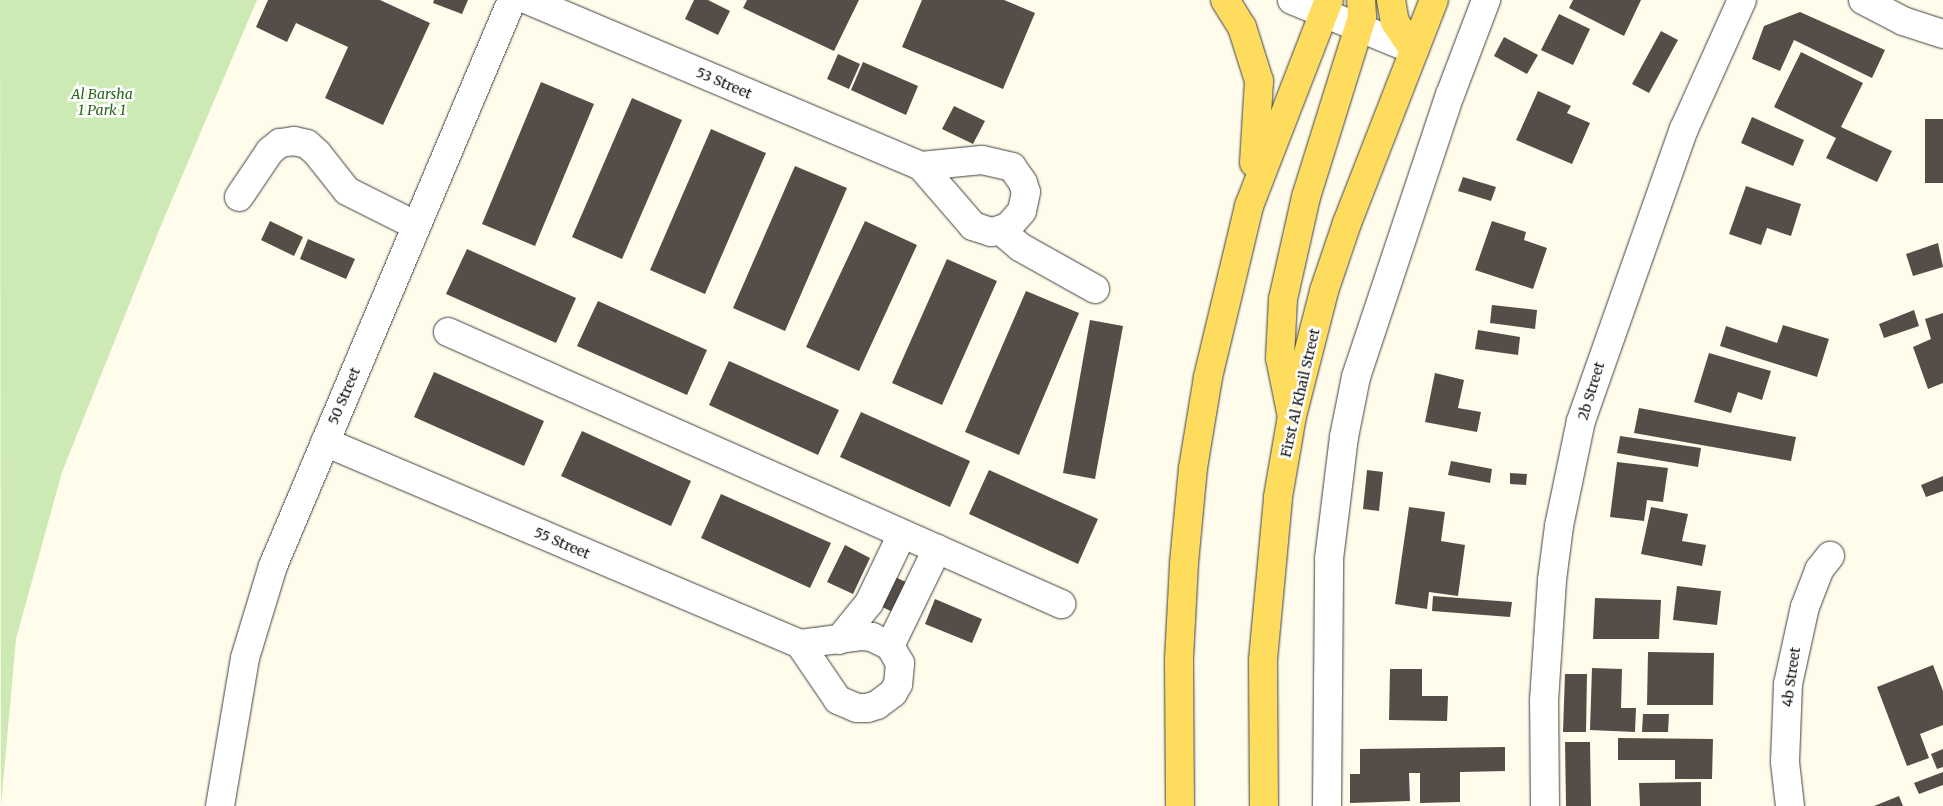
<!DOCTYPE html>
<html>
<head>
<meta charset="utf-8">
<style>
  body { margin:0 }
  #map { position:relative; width:1943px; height:806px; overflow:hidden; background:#fffceb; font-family:Merriweather,serif }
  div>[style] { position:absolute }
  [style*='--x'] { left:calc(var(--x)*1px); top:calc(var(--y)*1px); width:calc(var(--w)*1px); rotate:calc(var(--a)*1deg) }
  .green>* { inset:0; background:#ceeab4 }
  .building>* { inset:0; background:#554e48 }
  .roads { filter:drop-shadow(0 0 1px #3f3f3f) drop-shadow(0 0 1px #3f3f3f) }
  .minor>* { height:28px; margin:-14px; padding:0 14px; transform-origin:14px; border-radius:14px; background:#fff }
  .major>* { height:28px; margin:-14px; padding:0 14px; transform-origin:14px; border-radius:14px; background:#fddc5e }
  span { translate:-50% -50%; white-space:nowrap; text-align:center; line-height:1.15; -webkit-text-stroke:5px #fff; paint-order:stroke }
  .street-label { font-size:14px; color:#0c0c0c }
  .park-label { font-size:14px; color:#27651b; font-style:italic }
</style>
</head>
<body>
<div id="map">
  <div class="green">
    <i style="clip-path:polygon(0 0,257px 0,162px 223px,62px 472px,16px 639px,1px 806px)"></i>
  </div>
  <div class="building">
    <i style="clip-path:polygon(268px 0,380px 0,430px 23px,383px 125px,325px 98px,348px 47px,296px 23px,287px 42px,256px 27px)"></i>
    <i style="clip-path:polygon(434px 0,468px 0,462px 14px,433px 3px)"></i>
    <i style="clip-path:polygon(694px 0,708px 0,730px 11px,718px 35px,685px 19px)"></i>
    <i style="clip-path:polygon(747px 0,859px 0,834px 51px,743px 8px)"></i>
    <i style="clip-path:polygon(922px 0,1004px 0,1035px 13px,1003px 89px,902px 47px)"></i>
    <i style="clip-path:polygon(1573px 0,1641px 0,1624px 36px,1569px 8px)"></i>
    <i style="clip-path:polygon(1800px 12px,1885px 50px,1872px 78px,1794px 40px,1780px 71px,1752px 59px,1764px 26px)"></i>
    <i style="clip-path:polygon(1559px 14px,1590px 29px,1573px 65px,1541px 50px)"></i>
    <i style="clip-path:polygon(1661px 31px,1678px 40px,1649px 93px,1632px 84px)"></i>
    <i style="clip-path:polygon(1504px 37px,1538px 55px,1527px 74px,1494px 56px)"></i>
    <i style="clip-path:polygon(1801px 52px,1863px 83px,1841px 127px,1892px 151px,1877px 182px,1826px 158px,1836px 138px,1774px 107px)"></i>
    <i style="clip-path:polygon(838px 54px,860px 64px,849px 89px,827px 79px)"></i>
    <i style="clip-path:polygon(863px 62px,918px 86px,906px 115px,851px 90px)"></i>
    <i style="clip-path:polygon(541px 82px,594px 104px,535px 246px,482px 224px)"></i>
    <i style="clip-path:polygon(1538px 91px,1571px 106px,1567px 113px,1590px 123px,1572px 164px,1516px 140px)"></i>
    <i style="clip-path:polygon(632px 98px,682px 120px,622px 259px,572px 237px)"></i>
    <i style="clip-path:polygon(954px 106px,985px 121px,973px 144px,942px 129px)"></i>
    <i style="clip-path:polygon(1752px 117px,1804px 140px,1793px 166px,1741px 143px)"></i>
    <i style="clip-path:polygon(1925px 119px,1943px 119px,1943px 183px,1925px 183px)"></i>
    <i style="clip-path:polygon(711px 129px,766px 153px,705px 294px,650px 270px)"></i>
    <i style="clip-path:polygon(795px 166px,847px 188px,785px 331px,733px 308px)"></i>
    <i style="clip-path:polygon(1463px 177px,1496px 187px,1491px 201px,1458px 191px)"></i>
    <i style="clip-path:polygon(1746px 186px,1801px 204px,1791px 236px,1767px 228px,1761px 245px,1729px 234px)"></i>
    <i style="clip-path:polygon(270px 221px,303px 237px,294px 256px,261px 240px)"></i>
    <i style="clip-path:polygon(865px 221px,917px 245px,859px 371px,806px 347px)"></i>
    <i style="clip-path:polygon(1492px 221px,1526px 232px,1524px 240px,1547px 248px,1533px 289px,1475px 270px)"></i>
    <i style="clip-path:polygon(308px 239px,355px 259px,346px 279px,300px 259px)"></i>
    <i style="clip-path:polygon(1938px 243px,1943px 267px,1913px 276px,1906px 254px)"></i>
    <i style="clip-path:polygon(467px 249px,576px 298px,556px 343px,446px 294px)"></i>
    <i style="clip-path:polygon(947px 259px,997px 281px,942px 405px,892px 383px)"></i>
    <i style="clip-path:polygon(1026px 291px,1079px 313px,1019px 455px,965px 432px)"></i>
    <i style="clip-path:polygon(598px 301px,707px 350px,687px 395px,577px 346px)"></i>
    <i style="clip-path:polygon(1492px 305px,1537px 310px,1535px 329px,1490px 323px)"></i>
    <i style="clip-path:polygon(1914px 310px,1919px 326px,1884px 338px,1879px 324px)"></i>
    <i style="clip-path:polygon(1943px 313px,1943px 383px,1928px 389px,1913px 347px,1931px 339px,1925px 319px)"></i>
    <i style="clip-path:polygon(1090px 320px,1123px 326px,1095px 479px,1063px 473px)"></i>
    <i style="clip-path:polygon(1783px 325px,1829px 339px,1817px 377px,1720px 346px,1726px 326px,1777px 343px)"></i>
    <i style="clip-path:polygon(1478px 330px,1520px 337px,1518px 355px,1475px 349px)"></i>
    <i style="clip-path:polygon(1709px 353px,1771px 371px,1762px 400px,1738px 392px,1731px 413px,1694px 402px)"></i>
    <i style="clip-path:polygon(729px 361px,839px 410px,818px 455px,709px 405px)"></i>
    <i style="clip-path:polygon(434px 372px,544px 421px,524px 466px,414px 417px)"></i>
    <i style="clip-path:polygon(1435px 373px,1464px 380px,1458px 408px,1481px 412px,1477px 432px,1425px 422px)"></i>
    <i style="clip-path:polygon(1639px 408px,1796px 437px,1791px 461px,1634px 433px)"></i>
    <i style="clip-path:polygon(861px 412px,970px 461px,950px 507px,840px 457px)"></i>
    <i style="clip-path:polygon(582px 431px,691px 481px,671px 526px,561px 476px)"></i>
    <i style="clip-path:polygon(1620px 436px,1701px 448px,1698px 467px,1617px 453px)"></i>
    <i style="clip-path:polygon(1451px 461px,1492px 469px,1490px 483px,1448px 475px)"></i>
    <i style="clip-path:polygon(1617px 462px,1668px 468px,1663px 502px,1647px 500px,1644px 521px,1610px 517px)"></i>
    <i style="clip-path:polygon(989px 470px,1098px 519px,1078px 564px,969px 514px)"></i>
    <i style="clip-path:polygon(1367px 470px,1383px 472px,1379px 511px,1363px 509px)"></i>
    <i style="clip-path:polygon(1510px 473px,1527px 474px,1526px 485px,1510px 484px)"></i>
    <i style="clip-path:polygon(1943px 476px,1943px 491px,1926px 497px,1921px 485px)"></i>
    <i style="clip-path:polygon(721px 494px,831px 543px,810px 588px,701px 538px)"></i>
    <i style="clip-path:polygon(1409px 507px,1445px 512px,1441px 541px,1465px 545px,1458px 596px,1429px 592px,1427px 609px,1395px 604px)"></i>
    <i style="clip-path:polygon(1651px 507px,1688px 514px,1682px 541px,1706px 545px,1702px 566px,1641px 554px)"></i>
    <i style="clip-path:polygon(845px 545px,870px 558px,853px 594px,827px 582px)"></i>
    <i style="clip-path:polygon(893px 576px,910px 584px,895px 613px,880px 606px)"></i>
    <i style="clip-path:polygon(1677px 586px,1721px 591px,1717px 625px,1673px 620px)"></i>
    <i style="clip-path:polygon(1433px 596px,1512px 602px,1510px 617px,1432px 611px)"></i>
    <i style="clip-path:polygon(1595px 598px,1661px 600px,1659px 639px,1593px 639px)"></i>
    <i style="clip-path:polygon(935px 599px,982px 619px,972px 643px,925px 624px)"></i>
    <i style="clip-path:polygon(1648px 652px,1714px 653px,1713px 705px,1647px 705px)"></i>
    <i style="clip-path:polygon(1933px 665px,1943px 691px,1943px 725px,1920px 734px,1929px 758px,1907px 766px,1877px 687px)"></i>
    <i style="clip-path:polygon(1592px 668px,1622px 669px,1621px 708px,1636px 708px,1635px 732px,1590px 730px)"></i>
    <i style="clip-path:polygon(1390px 669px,1422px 669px,1422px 696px,1448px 696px,1447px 721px,1389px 720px)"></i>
    <i style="clip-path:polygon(1565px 674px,1587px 674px,1586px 732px,1563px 732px)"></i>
    <i style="clip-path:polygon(1643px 714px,1669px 714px,1668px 732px,1642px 732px)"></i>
    <i style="clip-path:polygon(1618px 738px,1713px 739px,1712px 779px,1675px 779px,1675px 760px,1618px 760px)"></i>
    <i style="clip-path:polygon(1565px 742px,1590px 742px,1591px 806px,1566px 806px)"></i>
    <i style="clip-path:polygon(1505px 747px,1505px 771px,1460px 772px,1460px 802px,1420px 803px,1420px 773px,1409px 773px,1410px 801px,1350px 803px,1350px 774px,1360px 774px,1360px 749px)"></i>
    <i style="clip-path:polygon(1943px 749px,1943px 767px,1937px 769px,1931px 754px)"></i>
    <i style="clip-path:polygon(1943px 772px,1943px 785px,1919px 794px,1914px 783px)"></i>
    <i style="clip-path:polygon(1701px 782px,1701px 806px,1640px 806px,1639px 783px)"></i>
    <i style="clip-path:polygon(1899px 796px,1903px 806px,1874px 806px)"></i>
  </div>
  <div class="roads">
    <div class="minor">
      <i style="--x:528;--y:0;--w:427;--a:22.9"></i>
      <i style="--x:1292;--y:0;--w:132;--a:22.3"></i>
      <i style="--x:1863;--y:0;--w:45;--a:27.7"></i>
      <i style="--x:1903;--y:21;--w:42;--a:18"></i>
      <i style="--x:982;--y:160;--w:31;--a:13"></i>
      <i style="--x:1012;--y:167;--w:19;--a:55"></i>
      <i style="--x:1023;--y:183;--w:9;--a:72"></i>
      <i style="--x:1026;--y:192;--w:19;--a:102"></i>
      <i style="--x:1022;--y:211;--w:20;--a:131"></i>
      <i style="--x:1009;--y:226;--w:10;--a:156"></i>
      <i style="--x:1000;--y:230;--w:9;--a:167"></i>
      <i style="--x:991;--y:232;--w:19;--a:-162"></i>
      <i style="--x:973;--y:226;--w:79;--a:-130.9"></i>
      <i style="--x:921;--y:166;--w:61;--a:-5.6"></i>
      <i style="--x:239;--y:197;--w:55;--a:-56"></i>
      <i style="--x:270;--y:151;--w:13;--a:-39"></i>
      <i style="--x:280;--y:143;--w:14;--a:-8"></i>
      <i style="--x:294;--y:141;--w:13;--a:13"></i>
      <i style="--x:307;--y:144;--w:13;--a:42"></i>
      <i style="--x:317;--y:153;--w:48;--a:51.7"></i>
      <i style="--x:347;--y:191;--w:76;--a:26.6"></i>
      <i style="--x:1000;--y:230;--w:26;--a:40"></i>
      <i style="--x:1020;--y:247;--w:86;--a:29.2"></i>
      <i style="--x:448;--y:332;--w:671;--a:23.93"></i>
      <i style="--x:325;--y:442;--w:516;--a:23.04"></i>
      <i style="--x:862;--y:636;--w:10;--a:6"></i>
      <i style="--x:872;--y:637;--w:20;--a:27"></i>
      <i style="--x:890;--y:646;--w:20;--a:60"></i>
      <i style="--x:900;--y:663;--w:21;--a:95"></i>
      <i style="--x:898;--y:684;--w:10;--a:119"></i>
      <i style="--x:893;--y:693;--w:20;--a:143"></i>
      <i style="--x:877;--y:705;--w:10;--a:163"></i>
      <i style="--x:867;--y:708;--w:10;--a:180"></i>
      <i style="--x:857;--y:708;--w:21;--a:-157"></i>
      <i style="--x:838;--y:700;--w:68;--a:-124.2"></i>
      <i style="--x:800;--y:644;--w:63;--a:-7.4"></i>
      <i style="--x:839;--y:640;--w:48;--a:-51"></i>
      <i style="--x:869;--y:603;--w:76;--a:-64.4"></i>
      <i style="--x:890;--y:646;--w:108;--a:-64.1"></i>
      <i style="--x:220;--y:806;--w:150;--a:-80.4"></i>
      <i style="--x:245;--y:658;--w:96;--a:-73.1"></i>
      <i style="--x:273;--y:566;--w:614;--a:-67.11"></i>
      <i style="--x:1327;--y:806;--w:247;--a:-89.5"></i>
      <i style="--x:1329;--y:559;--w:123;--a:-83"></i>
      <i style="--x:1344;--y:437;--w:61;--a:-78.7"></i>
      <i style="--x:1356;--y:377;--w:297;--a:-71.6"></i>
      <i style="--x:1450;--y:95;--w:102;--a:-69.2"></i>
      <i style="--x:1545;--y:806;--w:105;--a:-90.5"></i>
      <i style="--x:1544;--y:701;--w:121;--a:-86.2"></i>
      <i style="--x:1552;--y:580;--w:54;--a:-82.6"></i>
      <i style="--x:1559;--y:526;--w:107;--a:-78.2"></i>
      <i style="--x:1581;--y:421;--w:310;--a:-70.6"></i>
      <i style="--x:1684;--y:129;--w:141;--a:-65.8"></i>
      <i style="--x:1790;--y:806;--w:44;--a:-96.5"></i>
      <i style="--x:1785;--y:762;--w:78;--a:-87.8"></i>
      <i style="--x:1788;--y:684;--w:79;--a:-77.6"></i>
      <i style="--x:1805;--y:607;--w:40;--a:-69"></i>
      <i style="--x:1819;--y:570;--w:18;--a:-52"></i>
    </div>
    <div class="major">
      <i style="--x:1225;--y:0;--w:32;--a:58"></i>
      <i style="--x:1242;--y:27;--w:57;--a:72.5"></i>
      <i style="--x:1259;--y:81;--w:82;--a:93.5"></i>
      <i style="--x:1391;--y:0;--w:22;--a:80"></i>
      <i style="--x:1395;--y:22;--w:34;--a:56"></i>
      <i style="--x:1291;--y:412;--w:55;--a:-101.5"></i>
      <i style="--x:1280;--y:358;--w:59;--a:-87.1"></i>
      <i style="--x:1283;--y:299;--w:105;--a:-77.3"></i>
      <i style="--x:1306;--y:197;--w:189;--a:-72.7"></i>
      <i style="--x:1362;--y:17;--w:17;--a:-93"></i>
      <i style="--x:1180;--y:806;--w:147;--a:-90.4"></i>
      <i style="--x:1179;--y:659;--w:96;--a:-87"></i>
      <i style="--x:1184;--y:563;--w:95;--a:-84.6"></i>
      <i style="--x:1193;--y:468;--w:92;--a:-80.6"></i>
      <i style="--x:1208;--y:377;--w:176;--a:-76.5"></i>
      <i style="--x:1249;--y:206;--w:221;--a:-68.8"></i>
      <i style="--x:1264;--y:806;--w:146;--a:-90.4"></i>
      <i style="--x:1263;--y:660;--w:164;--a:-84.7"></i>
      <i style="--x:1278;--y:497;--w:82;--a:-80.2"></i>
      <i style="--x:1292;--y:416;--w:129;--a:-75.6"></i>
      <i style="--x:1324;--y:291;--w:72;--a:-71.3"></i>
      <i style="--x:1347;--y:223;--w:239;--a:-68.7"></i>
    </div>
  </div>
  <div class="street-label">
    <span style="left:724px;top:83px;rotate:23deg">53 Street</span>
    <span style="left:1591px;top:391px;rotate:-73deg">2b Street</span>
    <span style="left:1300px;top:393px;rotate:-77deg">First Al Khail Street</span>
    <span style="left:344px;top:396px;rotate:-67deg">50 Street</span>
    <span style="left:562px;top:543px;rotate:23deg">55 Street</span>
    <span style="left:1791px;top:677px;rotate:-82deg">4b Street</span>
  </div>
  <div class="park-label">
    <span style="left:102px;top:102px">Al Barsha<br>1 Park 1</span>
  </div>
</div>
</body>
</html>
